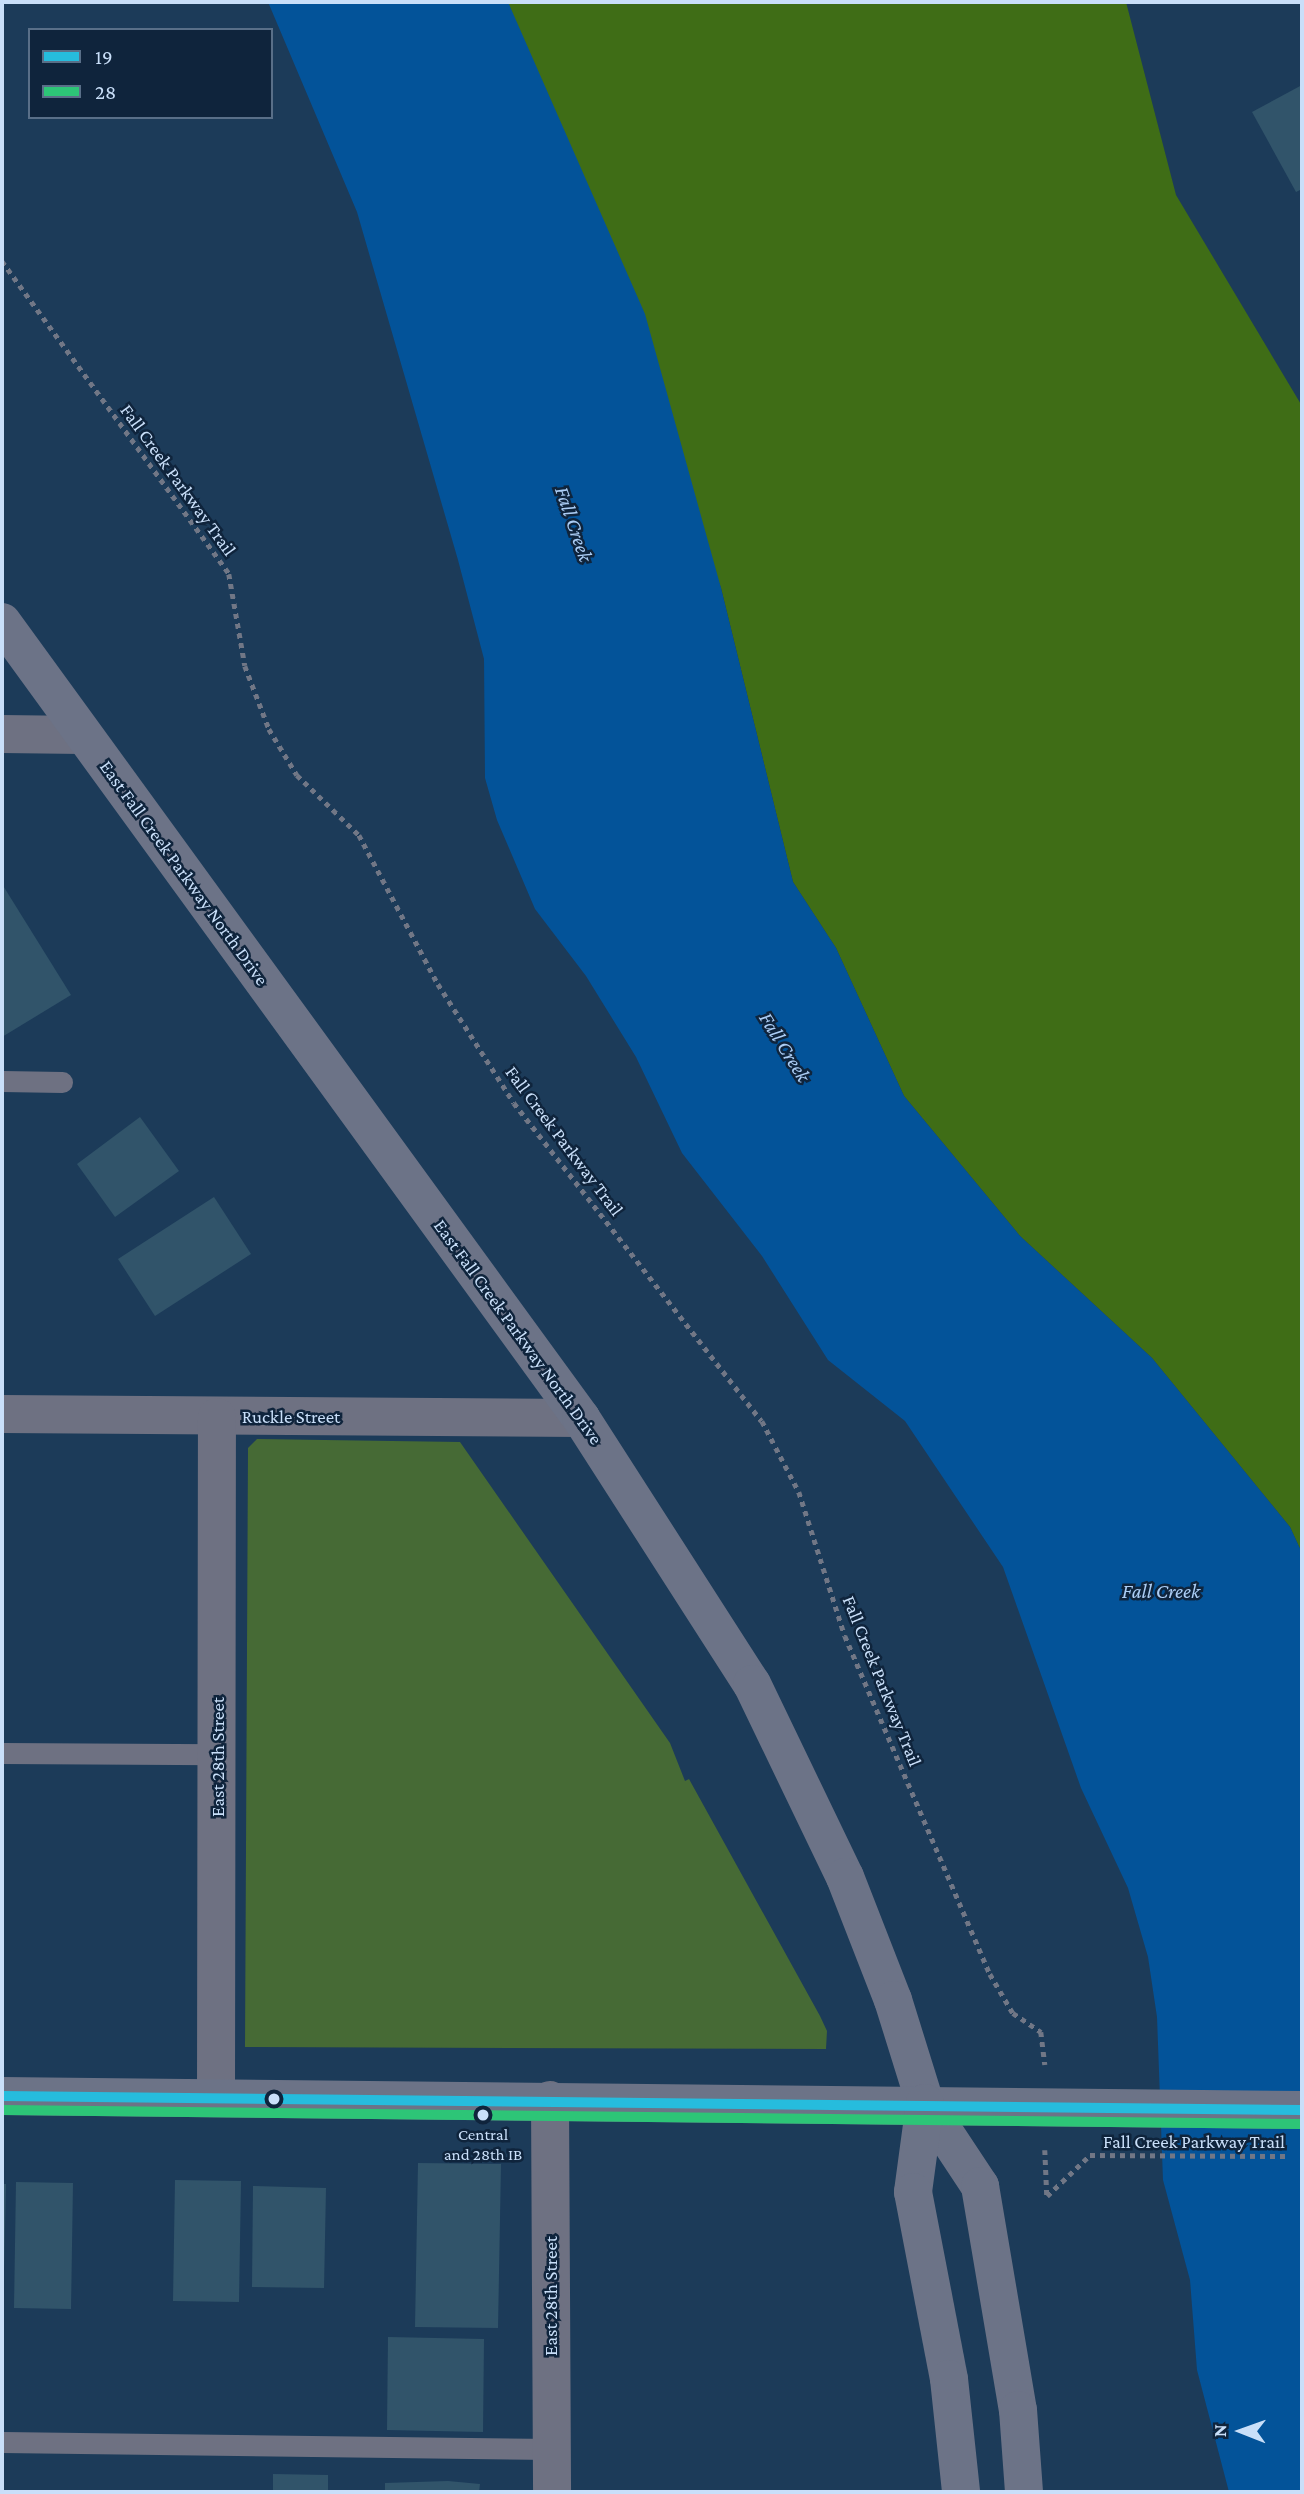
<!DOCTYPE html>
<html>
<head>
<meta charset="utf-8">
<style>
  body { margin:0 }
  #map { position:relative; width:1304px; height:2494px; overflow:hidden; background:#1c3b59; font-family:"Crimson Pro",serif }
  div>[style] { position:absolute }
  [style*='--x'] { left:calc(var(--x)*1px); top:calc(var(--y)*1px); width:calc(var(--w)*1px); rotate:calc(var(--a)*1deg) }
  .green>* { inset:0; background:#466a35 }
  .forest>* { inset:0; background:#3f6d16 }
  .water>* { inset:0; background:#035399 }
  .building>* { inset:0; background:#31546a }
  .path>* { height:4.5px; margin-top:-2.25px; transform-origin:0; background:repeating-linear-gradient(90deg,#717786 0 5px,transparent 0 10px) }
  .service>* { height:21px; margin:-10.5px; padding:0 10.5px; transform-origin:10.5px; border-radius:10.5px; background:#6e7182 }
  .minor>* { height:38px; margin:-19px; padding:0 19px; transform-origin:19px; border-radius:19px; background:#6e7182 }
  .secondary>* { height:38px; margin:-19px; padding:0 19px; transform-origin:19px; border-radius:19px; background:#6c7387 }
  .bus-1>* { height:10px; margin:-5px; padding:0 5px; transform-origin:5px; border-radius:5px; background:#26bcdd }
  .bus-2>* { height:10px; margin:-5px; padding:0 5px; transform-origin:5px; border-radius:5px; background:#2dc577 }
  .dots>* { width:19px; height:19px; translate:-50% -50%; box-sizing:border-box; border:4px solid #0f243c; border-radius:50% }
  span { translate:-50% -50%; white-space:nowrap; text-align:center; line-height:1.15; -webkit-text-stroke:5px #0f243c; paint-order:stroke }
  .bus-label { font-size:17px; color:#c9dff9 }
  .street-label { font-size:19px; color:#c9dff9 }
  .water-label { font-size:21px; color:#accef6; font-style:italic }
  .frame { position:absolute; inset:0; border:4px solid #c9dff9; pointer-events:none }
  .legend { position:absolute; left:28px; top:28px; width:245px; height:91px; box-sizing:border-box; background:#0f243c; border:2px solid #596f88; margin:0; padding:9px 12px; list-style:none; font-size:21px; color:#c9dff9 }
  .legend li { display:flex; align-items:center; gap:14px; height:35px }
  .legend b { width:35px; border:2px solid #596f88 }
  .north { position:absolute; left:1206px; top:2396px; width:70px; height:70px; -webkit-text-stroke:5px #0f243c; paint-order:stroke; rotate:271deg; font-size:19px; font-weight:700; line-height:28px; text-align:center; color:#c9dff9 }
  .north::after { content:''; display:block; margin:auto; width:24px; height:32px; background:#c9dff9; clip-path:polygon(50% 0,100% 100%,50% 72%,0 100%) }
</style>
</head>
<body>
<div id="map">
  <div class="green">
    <i style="clip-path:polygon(257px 1439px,460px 1442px,670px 1743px,685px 1781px,689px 1779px,820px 2016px,827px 2031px,826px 2049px,245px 2047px,248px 1448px)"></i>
  </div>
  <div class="forest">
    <i style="clip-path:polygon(508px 2px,1126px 2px,1176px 195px,1302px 406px,1302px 1553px,1290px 1527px,1152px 1358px,1020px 1236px,904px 1096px,836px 948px,793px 882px,721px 588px)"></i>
  </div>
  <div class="water">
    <i style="clip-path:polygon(268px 2px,508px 2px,645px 314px,721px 588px,793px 882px,836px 948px,904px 1096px,1020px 1236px,1152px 1358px,1290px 1527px,1302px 1553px,1302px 2492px,1229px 2492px,1197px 2370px,1190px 2280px,1163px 2180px,1157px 2017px,1148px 1957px,1128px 1888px,1081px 1788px,1003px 1567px,905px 1421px,828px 1360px,762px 1256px,682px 1153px,636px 1057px,586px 976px,535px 909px,497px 820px,485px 778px,484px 659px,458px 560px,357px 212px)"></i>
  </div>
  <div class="building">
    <i style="clip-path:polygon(1302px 85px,1302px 189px,1296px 192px,1252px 112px)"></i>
    <i style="clip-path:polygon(2px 884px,71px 995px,2px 1037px)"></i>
    <i style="clip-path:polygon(140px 1117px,179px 1171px,115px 1217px,77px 1164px)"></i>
    <i style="clip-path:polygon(214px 1197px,251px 1254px,155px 1316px,118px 1259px)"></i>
    <i style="clip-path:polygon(418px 2163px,501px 2164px,498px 2328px,415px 2327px)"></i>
    <i style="clip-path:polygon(175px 2180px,241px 2181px,239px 2302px,173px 2301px)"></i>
    <i style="clip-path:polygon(16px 2182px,73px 2183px,71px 2309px,14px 2308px)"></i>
    <i style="clip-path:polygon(2px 2184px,6px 2184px,4px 2271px,2px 2271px)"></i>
    <i style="clip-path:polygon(253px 2186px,326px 2188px,324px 2288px,252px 2287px)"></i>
    <i style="clip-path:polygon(388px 2337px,484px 2339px,483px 2432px,387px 2430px)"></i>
    <i style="clip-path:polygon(273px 2474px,328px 2475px,328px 2492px,273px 2492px)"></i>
    <i style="clip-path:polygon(448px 2481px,480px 2484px,479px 2492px,385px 2492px,385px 2483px)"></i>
  </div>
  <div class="path">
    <i style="--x:2;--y:261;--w:387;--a:54"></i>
    <i style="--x:229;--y:574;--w:93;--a:80.1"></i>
    <i style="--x:245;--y:666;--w:67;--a:69.1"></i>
    <i style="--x:269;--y:729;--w:54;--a:58.7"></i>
    <i style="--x:297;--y:775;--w:86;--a:44.1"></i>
    <i style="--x:359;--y:835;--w:169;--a:62.1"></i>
    <i style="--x:438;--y:984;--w:141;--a:57.4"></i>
    <i style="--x:514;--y:1103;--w:403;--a:52.1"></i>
    <i style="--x:762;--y:1421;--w:80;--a:62.5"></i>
    <i style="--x:799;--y:1492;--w:151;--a:72.3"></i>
    <i style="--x:845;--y:1636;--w:368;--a:66.8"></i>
    <i style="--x:990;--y:1974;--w:45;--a:59.5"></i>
    <i style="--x:1013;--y:2013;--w:34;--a:34"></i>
    <i style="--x:1041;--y:2032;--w:33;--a:83"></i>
    <i style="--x:1045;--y:2150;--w:46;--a:87.5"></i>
    <i style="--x:1047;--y:2196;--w:59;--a:-43.6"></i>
    <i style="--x:1090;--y:2155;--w:197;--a:0.3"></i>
  </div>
  <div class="service">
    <i style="--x:2;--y:1081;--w:60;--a:1"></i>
    <i style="--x:2;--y:1753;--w:216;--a:0.3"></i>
    <i style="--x:2;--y:2442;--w:550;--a:0.73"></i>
  </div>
  <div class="minor">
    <i style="--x:2;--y:734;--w:81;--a:0.7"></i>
    <i style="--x:2;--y:1414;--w:579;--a:0.4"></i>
    <i style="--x:216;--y:2097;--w:680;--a:-89.92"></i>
    <i style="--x:550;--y:2100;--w:392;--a:89.7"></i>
  </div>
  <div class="secondary">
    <i style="--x:2;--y:622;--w:984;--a:53.97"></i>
    <i style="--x:581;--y:1418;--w:316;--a:57.3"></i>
    <i style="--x:752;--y:1684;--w:214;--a:64.3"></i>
    <i style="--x:845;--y:1877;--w:132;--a:68.7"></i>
    <i style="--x:893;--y:2000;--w:108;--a:72.7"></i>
    <i style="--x:925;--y:2103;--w:100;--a:56.5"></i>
    <i style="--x:980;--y:2186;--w:227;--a:80.4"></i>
    <i style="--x:1018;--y:2410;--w:82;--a:85.8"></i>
    <i style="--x:2;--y:2096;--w:1300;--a:0.62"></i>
    <i style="--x:925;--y:2103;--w:90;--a:97.7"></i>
    <i style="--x:913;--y:2192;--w:190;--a:79.1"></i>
    <i style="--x:949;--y:2379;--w:114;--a:83.9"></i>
  </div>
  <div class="bus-1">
    <i style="--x:2;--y:2096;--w:1300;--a:0.62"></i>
  </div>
  <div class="bus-2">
    <i style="--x:2;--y:2110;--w:1300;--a:0.62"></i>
  </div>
  <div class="dots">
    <i style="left:274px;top:2099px;background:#c9dff9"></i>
    <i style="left:483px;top:2115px;background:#c9dff9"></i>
  </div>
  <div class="bus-label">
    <span style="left:483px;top:2145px">Central<br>and 28th IB</span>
  </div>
  <div class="street-label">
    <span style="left:178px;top:480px;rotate:54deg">Fall Creek Parkway Trail</span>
    <span style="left:184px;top:873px;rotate:54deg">East Fall Creek Parkway North Drive</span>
    <span style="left:564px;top:1141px;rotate:53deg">Fall Creek Parkway Trail</span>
    <span style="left:518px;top:1332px;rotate:54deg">East Fall Creek Parkway North Drive</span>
    <span style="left:291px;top:1417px">Ruckle Street</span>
    <span style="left:882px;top:1681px;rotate:68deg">Fall Creek Parkway Trail</span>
    <span style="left:218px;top:1757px;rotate:-90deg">East 28th Street</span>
    <span style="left:1194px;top:2142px">Fall Creek Parkway Trail</span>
    <span style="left:551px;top:2296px;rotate:-90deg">East 28th Street</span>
  </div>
  <div class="water-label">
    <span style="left:574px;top:524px;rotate:71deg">Fall Creek</span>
    <span style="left:785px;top:1047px;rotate:58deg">Fall Creek</span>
    <span style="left:1161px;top:1591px">Fall Creek</span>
  </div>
  <div class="frame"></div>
  <ul class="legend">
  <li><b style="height:9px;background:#26bcdd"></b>19</li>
  <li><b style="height:9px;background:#2dc577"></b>28</li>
  </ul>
  <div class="north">N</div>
</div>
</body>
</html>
